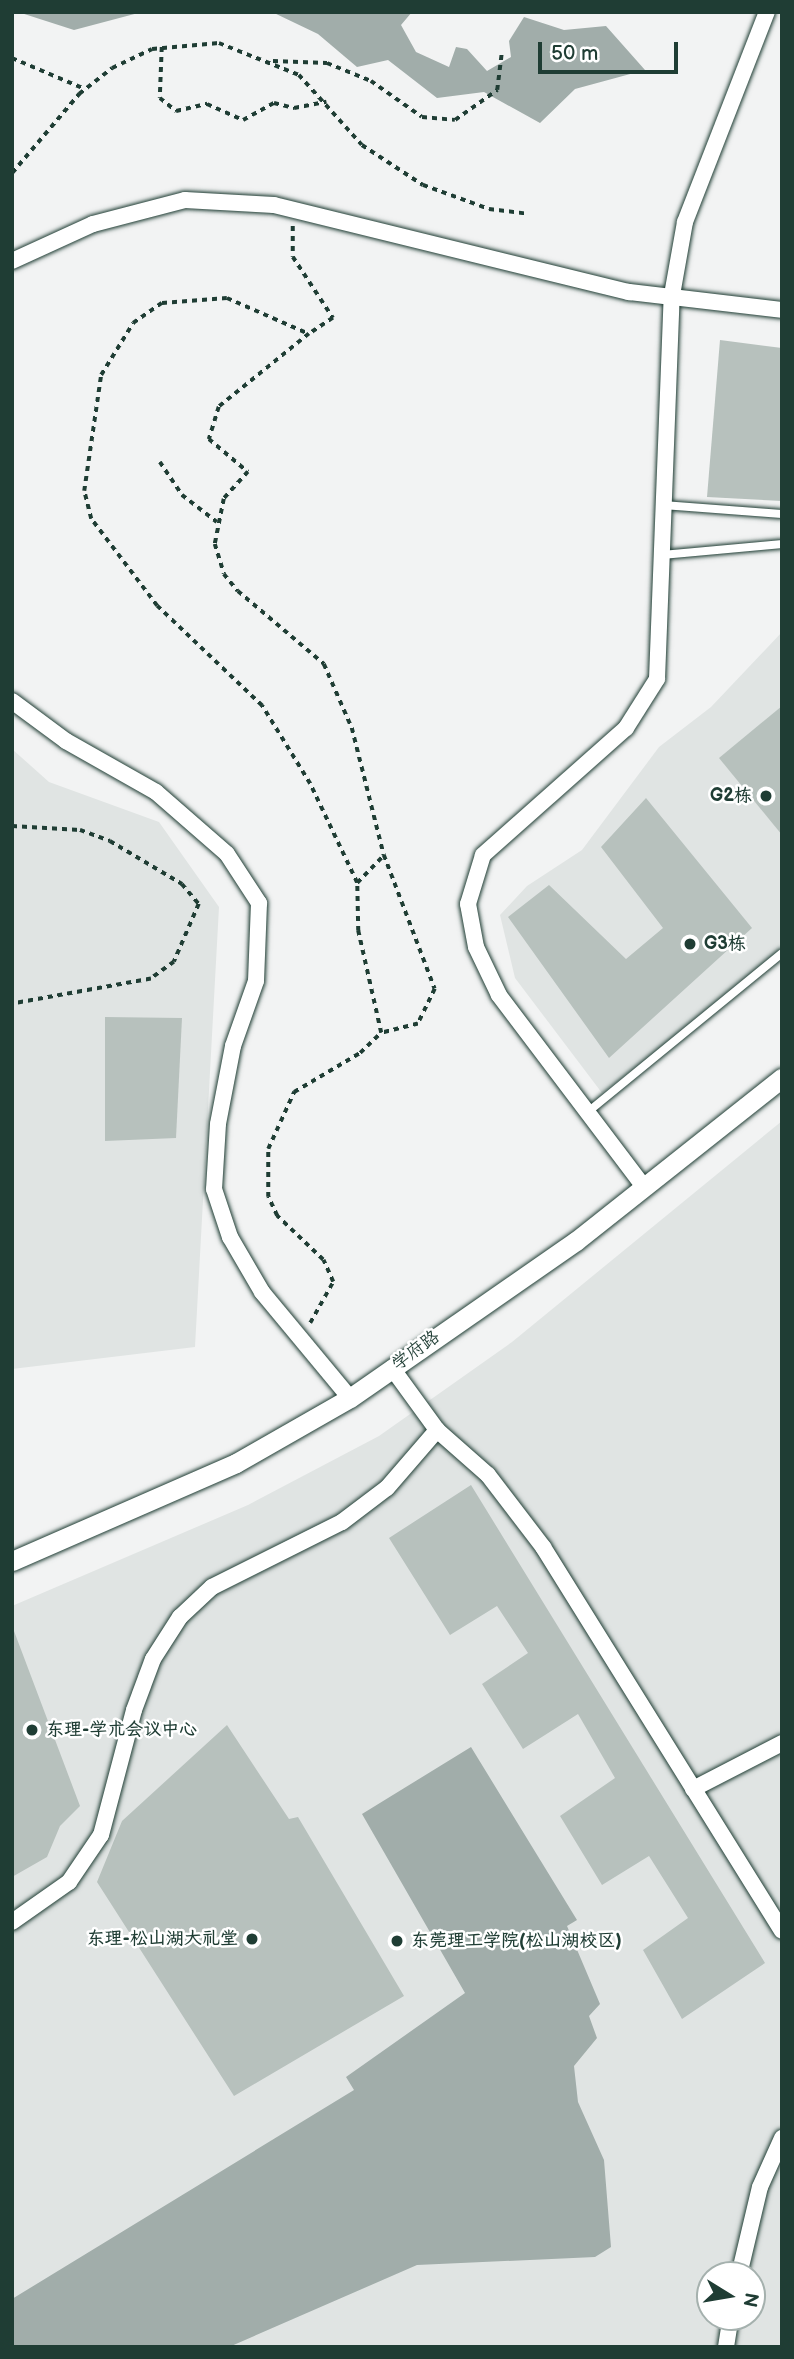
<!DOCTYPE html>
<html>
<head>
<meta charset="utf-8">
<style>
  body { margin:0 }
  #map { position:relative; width:794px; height:2359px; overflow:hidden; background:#f2f3f3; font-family:"Balsamiq Sans","LXGW WenKai TC",sans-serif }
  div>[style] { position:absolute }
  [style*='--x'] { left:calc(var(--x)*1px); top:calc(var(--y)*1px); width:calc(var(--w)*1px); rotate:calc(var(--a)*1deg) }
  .built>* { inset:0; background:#e0e4e3 }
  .water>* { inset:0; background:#a1adaa }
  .building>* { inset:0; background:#b7c1bd }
  .path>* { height:3.5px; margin-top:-1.75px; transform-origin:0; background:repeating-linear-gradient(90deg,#1f3d34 0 5px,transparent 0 10px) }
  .roads { filter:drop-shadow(0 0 2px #1f3d34) drop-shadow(0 0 2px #1f3d34) }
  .service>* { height:8px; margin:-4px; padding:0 4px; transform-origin:4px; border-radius:4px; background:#fff }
  .minor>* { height:16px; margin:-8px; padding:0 8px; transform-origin:8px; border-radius:8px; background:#fff }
  .tertiary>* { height:19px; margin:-9.5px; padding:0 9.5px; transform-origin:9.5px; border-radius:9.5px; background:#fff }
  .dots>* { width:19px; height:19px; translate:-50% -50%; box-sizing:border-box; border:4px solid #fff; border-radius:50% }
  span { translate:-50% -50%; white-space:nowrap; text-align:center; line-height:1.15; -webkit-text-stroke:5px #fff; paint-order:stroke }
  .poi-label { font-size:18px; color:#1f3d34; font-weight:700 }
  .right { translate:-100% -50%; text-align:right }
  .left { translate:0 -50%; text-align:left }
  .street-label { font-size:18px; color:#1f3d34 }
  .frame { position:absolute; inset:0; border:14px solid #1f3d34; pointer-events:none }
  .north { position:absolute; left:696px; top:2261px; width:70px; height:70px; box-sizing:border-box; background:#fff; border:2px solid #a5b1ae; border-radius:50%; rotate:101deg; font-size:19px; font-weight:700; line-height:28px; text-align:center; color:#1f3d34 }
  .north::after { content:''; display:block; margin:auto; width:24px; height:32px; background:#1f3d34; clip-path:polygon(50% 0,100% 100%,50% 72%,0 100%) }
  .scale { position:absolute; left:538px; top:42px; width:140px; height:32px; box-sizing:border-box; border:4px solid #1f3d34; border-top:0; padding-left:9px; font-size:21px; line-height:24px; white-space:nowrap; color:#1f3d34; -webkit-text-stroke:5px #fff; paint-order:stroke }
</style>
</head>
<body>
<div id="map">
  <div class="built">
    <i style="clip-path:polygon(782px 632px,782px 956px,602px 1093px,515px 978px,500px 915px,527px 886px,582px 850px,659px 747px,711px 707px)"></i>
    <i style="clip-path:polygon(12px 749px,49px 782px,159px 822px,219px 907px,195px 1347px,12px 1369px)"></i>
    <i style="clip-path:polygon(evenodd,782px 1121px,782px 2347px,12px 2347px,12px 1606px,248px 1505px,379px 1436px,512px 1342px,782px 1121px,710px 2275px,752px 2275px,752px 2317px,710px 2317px,710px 2275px)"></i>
  </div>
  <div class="water">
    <i style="clip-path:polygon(18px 12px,142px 12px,74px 30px)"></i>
    <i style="clip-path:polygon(272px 12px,412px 12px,401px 25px,416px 52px,449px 67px,456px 47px,467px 49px,487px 71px,511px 57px,509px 41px,524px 17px,564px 30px,606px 26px,645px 70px,575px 89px,540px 123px,484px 92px,437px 98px,388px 60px,357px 67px,318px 34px)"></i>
    <i style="clip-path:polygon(471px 1747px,577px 1920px,567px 1926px,600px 2004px,589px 2016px,597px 2038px,574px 2066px,578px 2102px,604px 2160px,611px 2247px,595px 2257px,417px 2265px,229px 2347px,12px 2347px,12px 2299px,354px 2090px,346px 2077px,465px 1993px,362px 1814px)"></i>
  </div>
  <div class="building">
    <i style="clip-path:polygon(720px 340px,782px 348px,782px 501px,707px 497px)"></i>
    <i style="clip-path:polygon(782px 706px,782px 835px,719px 758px)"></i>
    <i style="clip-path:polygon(646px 798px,752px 928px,609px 1058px,508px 917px,549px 885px,626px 959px,663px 928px,601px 847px)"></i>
    <i style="clip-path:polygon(105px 1017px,182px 1018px,176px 1138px,105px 1141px)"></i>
    <i style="clip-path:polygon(471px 1485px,765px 1963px,682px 2019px,643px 1950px,688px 1918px,649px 1856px,602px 1885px,560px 1816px,615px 1778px,578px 1714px,523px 1749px,482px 1684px,528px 1653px,497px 1606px,450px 1635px,389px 1538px)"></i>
    <i style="clip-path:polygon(14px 1631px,80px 1806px,60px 1826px,47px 1857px,12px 1877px)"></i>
    <i style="clip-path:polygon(227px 1725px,289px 1819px,298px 1817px,404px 1996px,234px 2096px,97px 1882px,122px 1821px)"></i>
  </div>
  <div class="path">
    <i style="--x:162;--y:47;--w:51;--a:92.2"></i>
    <i style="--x:160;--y:98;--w:21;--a:39"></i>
    <i style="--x:176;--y:111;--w:32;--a:-13"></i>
    <i style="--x:207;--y:104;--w:39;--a:24"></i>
    <i style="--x:243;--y:120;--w:35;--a:-29"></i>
    <i style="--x:274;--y:103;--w:21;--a:14"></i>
    <i style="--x:294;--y:108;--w:33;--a:-11"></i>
    <i style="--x:12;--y:58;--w:79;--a:23"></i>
    <i style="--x:273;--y:61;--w:54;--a:2.1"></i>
    <i style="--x:327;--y:63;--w:48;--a:22.2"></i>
    <i style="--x:371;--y:81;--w:62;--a:35.2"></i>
    <i style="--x:422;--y:117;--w:33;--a:5"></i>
    <i style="--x:455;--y:120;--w:52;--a:-35.5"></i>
    <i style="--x:497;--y:90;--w:38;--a:-83"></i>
    <i style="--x:12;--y:173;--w:104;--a:-49.7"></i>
    <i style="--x:79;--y:94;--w:42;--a:-38.2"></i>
    <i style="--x:112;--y:68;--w:44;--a:-25.4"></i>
    <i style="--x:152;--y:49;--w:67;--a:-5.1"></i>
    <i style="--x:219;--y:43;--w:86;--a:21.8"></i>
    <i style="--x:299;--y:75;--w:94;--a:48"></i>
    <i style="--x:362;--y:145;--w:73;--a:33.3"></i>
    <i style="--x:423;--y:185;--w:70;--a:20"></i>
    <i style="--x:489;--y:209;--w:38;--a:7"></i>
    <i style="--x:293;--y:226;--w:31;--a:90"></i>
    <i style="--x:293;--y:257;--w:73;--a:56.7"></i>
    <i style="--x:333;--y:318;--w:29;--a:146"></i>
    <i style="--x:160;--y:462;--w:40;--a:56"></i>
    <i style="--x:182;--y:495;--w:44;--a:37.6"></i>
    <i style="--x:12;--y:826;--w:68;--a:3.4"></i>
    <i style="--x:80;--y:830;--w:32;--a:20"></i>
    <i style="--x:110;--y:841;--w:84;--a:30.8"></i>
    <i style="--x:182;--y:884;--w:26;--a:50"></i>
    <i style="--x:199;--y:904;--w:63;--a:113.3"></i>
    <i style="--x:174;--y:962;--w:29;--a:144"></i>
    <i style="--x:151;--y:979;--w:141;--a:169.8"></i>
    <i style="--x:357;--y:883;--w:110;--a:-115.4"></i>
    <i style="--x:310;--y:784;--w:92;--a:-121.6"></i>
    <i style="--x:262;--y:706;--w:145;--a:-136.4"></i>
    <i style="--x:157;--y:606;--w:109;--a:-127.2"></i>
    <i style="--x:91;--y:519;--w:29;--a:-104"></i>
    <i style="--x:84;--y:491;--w:117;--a:-81.7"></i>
    <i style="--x:101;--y:375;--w:61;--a:-58.4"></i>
    <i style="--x:133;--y:323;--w:35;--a:-35"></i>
    <i style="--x:162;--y:303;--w:65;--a:-4.4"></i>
    <i style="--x:227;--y:298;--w:90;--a:23.7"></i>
    <i style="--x:309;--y:334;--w:116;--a:141"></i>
    <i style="--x:219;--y:407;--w:34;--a:107"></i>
    <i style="--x:209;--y:439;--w:51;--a:40.2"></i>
    <i style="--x:248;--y:472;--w:36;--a:132"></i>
    <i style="--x:224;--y:499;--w:46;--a:101.3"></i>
    <i style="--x:215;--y:544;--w:31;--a:73"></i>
    <i style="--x:224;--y:574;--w:22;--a:51"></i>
    <i style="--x:238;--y:591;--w:113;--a:40.3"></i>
    <i style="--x:324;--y:664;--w:70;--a:66.4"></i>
    <i style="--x:352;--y:728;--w:131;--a:75.9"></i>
    <i style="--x:384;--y:855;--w:143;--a:69.2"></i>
    <i style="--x:435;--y:989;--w:39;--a:116"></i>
    <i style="--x:418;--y:1024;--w:38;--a:166"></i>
    <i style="--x:310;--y:1323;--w:47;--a:-60.7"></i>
    <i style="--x:333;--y:1282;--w:24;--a:-114"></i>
    <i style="--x:323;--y:1260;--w:64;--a:-136.3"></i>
    <i style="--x:277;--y:1216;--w:21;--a:-115"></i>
    <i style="--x:268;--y:1197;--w:48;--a:-90"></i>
    <i style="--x:268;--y:1149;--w:63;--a:-65.5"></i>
    <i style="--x:294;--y:1092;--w:77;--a:-30.6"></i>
    <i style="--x:360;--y:1053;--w:29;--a:-44"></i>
    <i style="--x:381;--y:1033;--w:105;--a:-102.7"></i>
    <i style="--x:358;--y:931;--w:48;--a:-91.2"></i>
    <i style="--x:357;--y:883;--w:39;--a:-46"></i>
  </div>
  <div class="roads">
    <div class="service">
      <i style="--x:663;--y:505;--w:119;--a:4.3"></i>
      <i style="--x:662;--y:555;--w:121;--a:-5.2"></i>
      <i style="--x:589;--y:1111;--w:249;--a:-39.3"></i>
    </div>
    <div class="minor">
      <i style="--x:12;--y:261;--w:89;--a:-24.6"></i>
      <i style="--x:93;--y:224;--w:95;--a:-14.6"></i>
      <i style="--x:185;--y:200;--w:89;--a:3.2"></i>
      <i style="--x:274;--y:205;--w:366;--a:13.8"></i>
      <i style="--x:629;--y:292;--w:154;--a:6.7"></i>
      <i style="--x:12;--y:701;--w:67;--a:36.5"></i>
      <i style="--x:66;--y:741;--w:103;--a:29.5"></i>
      <i style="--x:156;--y:792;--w:94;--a:41.1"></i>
      <i style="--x:227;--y:854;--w:59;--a:56.9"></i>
      <i style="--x:259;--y:903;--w:78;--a:92.2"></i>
      <i style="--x:256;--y:981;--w:69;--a:109.5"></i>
      <i style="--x:233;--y:1046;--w:79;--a:100.9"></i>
      <i style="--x:218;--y:1124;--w:65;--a:93.5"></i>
      <i style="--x:214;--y:1189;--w:51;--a:71.6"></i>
      <i style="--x:230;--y:1237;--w:64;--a:59.8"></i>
      <i style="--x:262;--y:1292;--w:138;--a:50.3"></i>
      <i style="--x:644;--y:1187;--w:241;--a:-127.1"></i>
      <i style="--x:499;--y:995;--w:53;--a:-115.6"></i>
      <i style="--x:476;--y:947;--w:44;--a:-100.5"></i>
      <i style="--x:468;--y:904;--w:51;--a:-73"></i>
      <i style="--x:483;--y:855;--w:191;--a:-41.6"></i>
      <i style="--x:626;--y:728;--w:58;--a:-57.7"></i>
      <i style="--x:657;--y:679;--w:384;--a:-87.8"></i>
      <i style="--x:672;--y:295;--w:74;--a:-79.9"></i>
      <i style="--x:685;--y:222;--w:225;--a:-68.7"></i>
      <i style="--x:392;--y:1368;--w:77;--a:54"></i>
      <i style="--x:437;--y:1430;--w:68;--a:41.4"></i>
      <i style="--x:488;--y:1475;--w:91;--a:52.6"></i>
      <i style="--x:543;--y:1547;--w:452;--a:58.1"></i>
      <i style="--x:693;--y:1789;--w:100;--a:-27.3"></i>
      <i style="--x:12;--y:1922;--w:70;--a:-35.1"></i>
      <i style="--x:69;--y:1882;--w:57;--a:-55.8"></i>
      <i style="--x:101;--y:1835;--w:129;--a:-75.2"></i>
      <i style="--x:134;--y:1710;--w:54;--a:-69.6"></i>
      <i style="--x:153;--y:1659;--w:50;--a:-57.3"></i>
      <i style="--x:180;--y:1617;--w:44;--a:-43.2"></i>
      <i style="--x:212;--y:1587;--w:145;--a:-26.6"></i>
      <i style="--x:342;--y:1522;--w:56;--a:-37.1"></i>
      <i style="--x:387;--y:1488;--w:77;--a:-49.2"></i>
      <i style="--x:739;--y:2275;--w:90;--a:-76.6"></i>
      <i style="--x:760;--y:2187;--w:54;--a:-65.8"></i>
      <i style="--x:726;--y:2347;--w:30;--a:-81"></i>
    </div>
    <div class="tertiary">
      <i style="--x:12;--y:1561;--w:244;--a:-23.6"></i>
      <i style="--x:236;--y:1463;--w:131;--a:-29.7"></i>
      <i style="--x:350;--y:1398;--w:275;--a:-34.8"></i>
      <i style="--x:576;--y:1241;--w:263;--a:-38.4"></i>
    </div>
  </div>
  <div class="dots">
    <i style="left:766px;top:796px;background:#1f3d34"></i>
    <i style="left:690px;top:944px;background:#1f3d34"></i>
    <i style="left:32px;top:1730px;background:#1f3d34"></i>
    <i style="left:252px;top:1939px;background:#1f3d34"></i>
    <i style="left:397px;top:1941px;background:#1f3d34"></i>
  </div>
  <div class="poi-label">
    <span class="right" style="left:752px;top:796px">G2栋</span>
    <span class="left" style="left:704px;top:944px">G3栋</span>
    <span class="left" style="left:46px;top:1730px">东理-学术会议中心</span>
    <span class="right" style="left:238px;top:1939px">东理-松山湖大礼堂</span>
    <span class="left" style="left:411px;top:1941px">东莞理工学院(松山湖校区)</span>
  </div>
  <div class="street-label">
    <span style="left:416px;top:1351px;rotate:-36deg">学府路</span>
  </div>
  <div class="frame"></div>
  <div class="north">N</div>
  <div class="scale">50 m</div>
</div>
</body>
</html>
